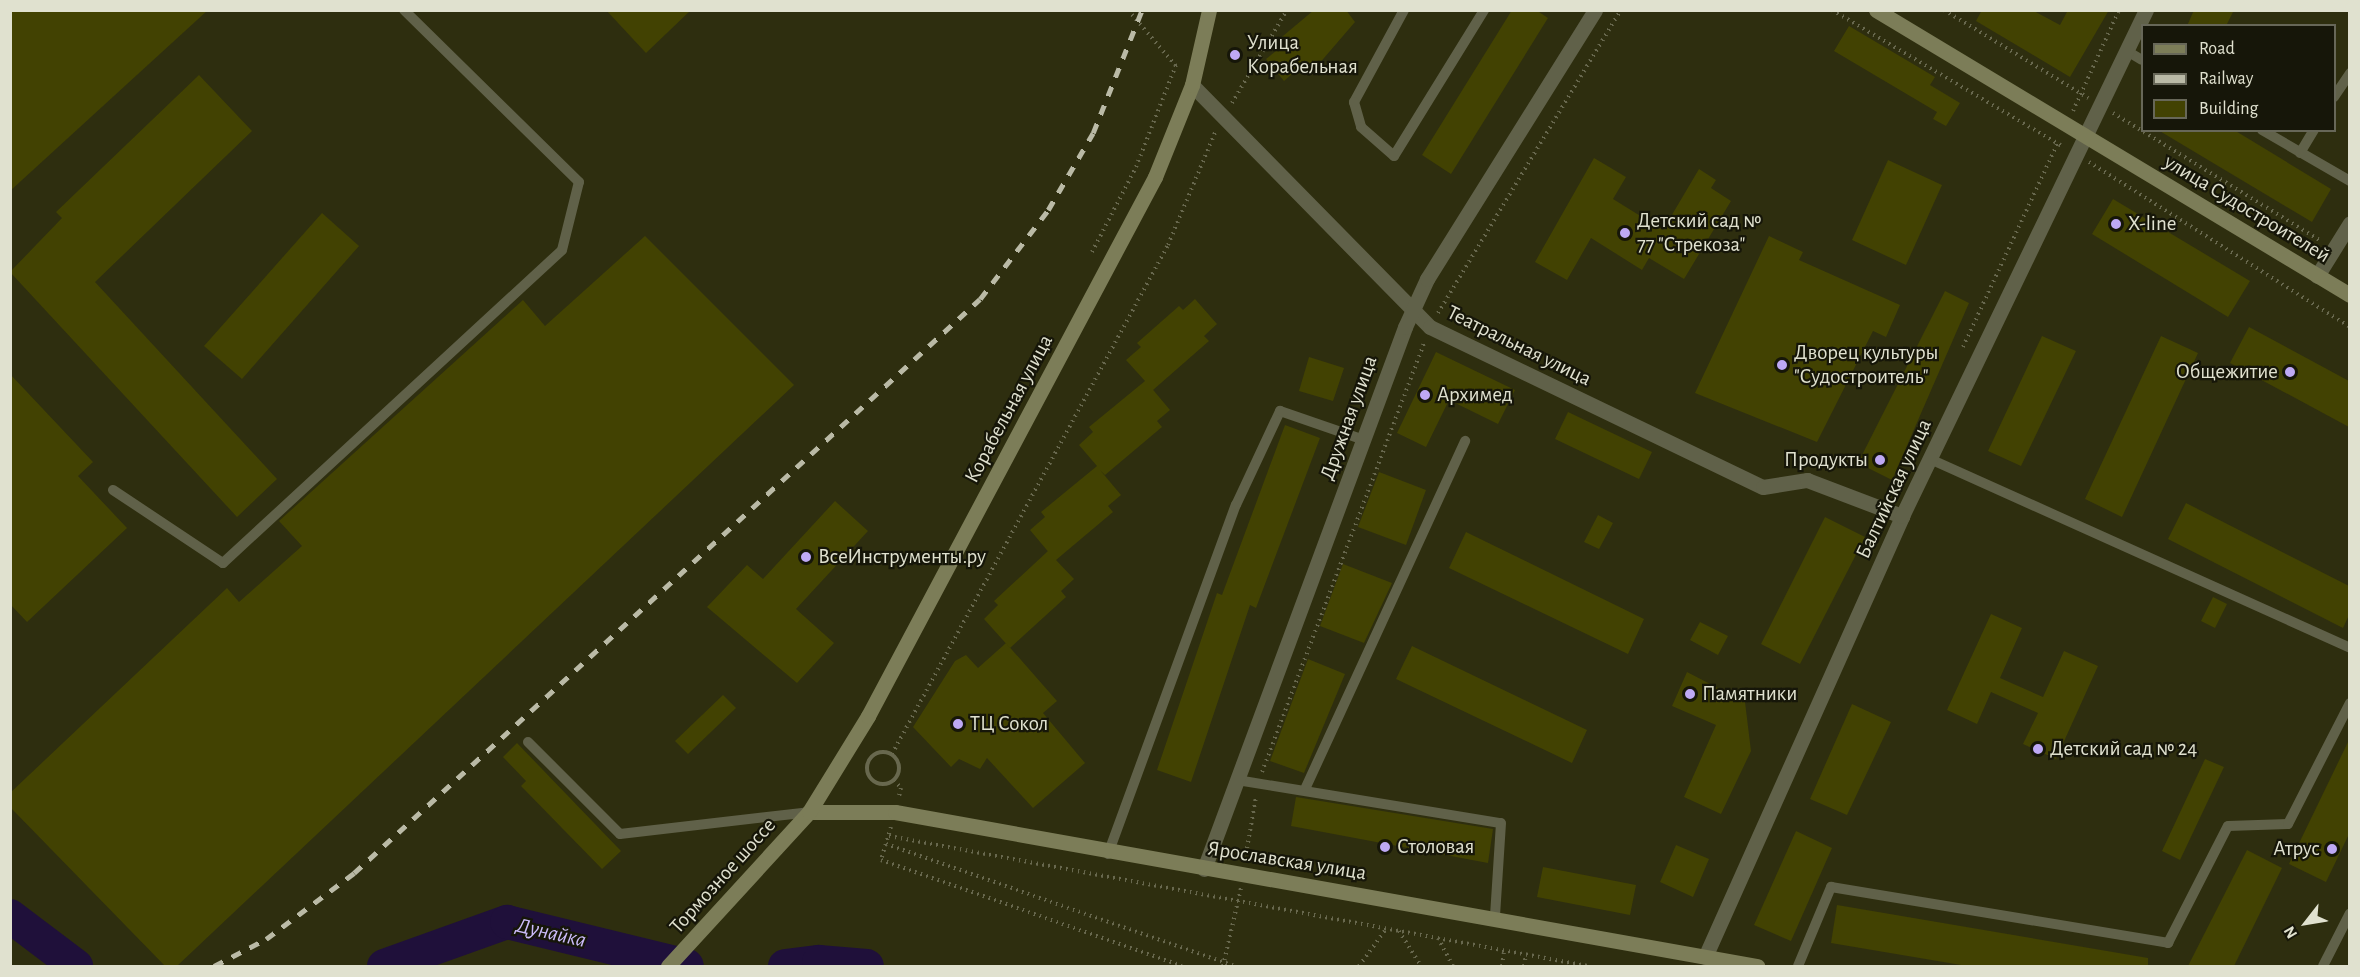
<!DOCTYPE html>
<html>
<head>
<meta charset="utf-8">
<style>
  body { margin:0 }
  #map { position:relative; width:2360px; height:977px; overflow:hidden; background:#2e2e0f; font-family:"Alegreya Sans",sans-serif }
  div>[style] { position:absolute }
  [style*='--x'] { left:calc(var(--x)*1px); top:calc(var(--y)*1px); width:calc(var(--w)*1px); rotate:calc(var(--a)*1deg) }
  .river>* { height:34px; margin:-17px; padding:0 17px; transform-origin:17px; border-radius:17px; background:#1f103a }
  .building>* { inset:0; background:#424202 }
  .path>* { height:4px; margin-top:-2px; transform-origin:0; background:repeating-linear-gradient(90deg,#68684e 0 1.5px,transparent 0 6px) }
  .path>.ring { margin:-2px; padding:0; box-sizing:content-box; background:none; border:4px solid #68684e; border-radius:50% }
  .lane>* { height:10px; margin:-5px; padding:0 5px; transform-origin:5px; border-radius:5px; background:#606149 }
  .street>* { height:15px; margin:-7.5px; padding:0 7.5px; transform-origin:7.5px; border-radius:7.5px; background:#606149 }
  .secondary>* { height:15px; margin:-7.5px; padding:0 7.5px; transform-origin:7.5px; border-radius:7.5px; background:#7c7d58 }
  .rail>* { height:4.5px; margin-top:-2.25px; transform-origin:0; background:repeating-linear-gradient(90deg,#babaa6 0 10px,transparent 0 20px) }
  .dots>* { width:16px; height:16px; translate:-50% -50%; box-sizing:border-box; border:3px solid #161609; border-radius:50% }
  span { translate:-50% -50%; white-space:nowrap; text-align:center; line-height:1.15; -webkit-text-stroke:4.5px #161609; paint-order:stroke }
  .poi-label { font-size:21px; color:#e0e1cf }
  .left { translate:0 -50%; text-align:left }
  .right { translate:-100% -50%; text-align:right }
  .street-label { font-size:21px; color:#e0e1cf }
  .water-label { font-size:22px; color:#ccbcfa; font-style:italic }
  .frame { position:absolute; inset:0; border:12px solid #e0e1cf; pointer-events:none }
  .legend { position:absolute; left:2141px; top:24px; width:195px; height:108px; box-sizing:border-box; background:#161609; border:2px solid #676758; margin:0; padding:8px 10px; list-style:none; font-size:18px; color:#e0e1cf }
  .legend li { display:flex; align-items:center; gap:12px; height:30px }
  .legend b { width:30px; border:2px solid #676758 }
  .north { position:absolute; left:2276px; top:893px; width:60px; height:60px; -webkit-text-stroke:4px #161609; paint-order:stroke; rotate:239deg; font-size:16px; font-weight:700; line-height:24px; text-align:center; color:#e0e1cf }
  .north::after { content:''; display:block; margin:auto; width:21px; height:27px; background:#e0e1cf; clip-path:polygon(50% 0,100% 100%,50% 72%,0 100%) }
</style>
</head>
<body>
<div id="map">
  <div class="river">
    <i style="--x:10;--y:916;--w:83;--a:37.1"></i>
    <i style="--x:384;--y:966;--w:131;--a:-19.7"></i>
    <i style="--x:507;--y:922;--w:185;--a:13.7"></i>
    <i style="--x:785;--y:966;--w:34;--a:-7"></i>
    <i style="--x:819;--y:962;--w:48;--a:4.8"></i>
  </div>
  <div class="building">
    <i style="clip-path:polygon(10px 10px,208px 10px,10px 191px)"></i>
    <i style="clip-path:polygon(606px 10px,691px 10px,646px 53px)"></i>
    <i style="clip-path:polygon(1314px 10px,1346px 10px,1355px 22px,1318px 65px,1315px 61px,1302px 72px,1299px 68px,1284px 81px,1266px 59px,1281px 47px,1277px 41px)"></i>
    <i style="clip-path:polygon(1512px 10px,1536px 10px,1548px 18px,1451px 174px,1422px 155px)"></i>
    <i style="clip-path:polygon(1982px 10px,2032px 10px,2060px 25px,2068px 10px,2109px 10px,2070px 77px,1976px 21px)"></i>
    <i style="clip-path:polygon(2194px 10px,2234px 10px,2226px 26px,2187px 26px)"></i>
    <i style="clip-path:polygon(1849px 26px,1935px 77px,1930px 85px,1960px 103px,1946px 126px,1933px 119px,1937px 112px,1834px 51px)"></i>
    <i style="clip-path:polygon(199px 75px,252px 131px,95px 282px,277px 479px,237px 517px,10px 272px,62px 218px,56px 212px)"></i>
    <i style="clip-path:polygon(2158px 130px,2234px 130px,2331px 189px,2312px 222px)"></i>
    <i style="clip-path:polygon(1594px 158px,1626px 177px,1613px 199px,1663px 230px,1699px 169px,1716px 180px,1711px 188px,1731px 201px,1684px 279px,1649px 258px,1642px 270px,1591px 238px,1567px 280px,1535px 262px)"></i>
    <i style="clip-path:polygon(1888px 160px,1942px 185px,1906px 265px,1852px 240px)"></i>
    <i style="clip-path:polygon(2113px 199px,2250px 281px,2228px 317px,2092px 234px)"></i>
    <i style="clip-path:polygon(322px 213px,359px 246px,242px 379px,204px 346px)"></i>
    <i style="clip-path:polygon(645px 236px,794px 385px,177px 966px,165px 966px,10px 807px,10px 793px,227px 588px,239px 602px,302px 546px,279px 521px,523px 300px,545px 326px)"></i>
    <i style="clip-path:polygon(1769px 236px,1803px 252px,1799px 260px,1900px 305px,1886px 337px,1873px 331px,1817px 442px,1695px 393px)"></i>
    <i style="clip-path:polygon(1945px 291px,1969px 303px,1892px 480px,1858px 463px)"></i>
    <i style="clip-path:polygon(1195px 299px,1217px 324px,1204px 336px,1209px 341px,1153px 390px,1149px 385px,1170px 410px,1157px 421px,1162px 427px,1105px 475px,1100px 470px,1121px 495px,1108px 506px,1113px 512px,1056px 560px,1074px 579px,1061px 591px,1066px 597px,1010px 648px,984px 619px,998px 605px,994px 601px,1048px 551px,1051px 555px,1030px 530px,1045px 517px,1041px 512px,1097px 466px,1079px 445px,1093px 432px,1089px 427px,1145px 381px,1126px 360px,1141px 347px,1137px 343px,1179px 306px,1183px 310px)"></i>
    <i style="clip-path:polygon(2249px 327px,2349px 381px,2349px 427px,2230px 363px)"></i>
    <i style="clip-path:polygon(2042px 336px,2076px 351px,2021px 466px,1988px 451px)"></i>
    <i style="clip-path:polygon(2161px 336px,2198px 353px,2122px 517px,2085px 499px)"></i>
    <i style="clip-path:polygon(1436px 352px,1515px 390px,1498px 424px,1449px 400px,1426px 447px,1397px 433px)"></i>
    <i style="clip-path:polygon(1309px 357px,1344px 368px,1333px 401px,1299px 391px)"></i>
    <i style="clip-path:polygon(10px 374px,93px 462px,78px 476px,127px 528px,27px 622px,10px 604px)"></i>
    <i style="clip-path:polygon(1568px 412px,1652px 452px,1639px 479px,1555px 439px)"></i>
    <i style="clip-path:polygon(1285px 425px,1320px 438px,1256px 608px,1250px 605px,1191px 782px,1157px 770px,1217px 593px,1222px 595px)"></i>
    <i style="clip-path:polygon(1379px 472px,1426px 490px,1406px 545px,1358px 527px)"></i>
    <i style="clip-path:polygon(835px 501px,868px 531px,796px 609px,834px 643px,797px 683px,707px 607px,747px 565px,763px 579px)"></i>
    <i style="clip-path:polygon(2186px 503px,2349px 586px,2349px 615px,2343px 628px,2168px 539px)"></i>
    <i style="clip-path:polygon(1598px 515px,1613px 523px,1599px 549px,1584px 542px)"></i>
    <i style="clip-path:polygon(1825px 517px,1865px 537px,1800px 664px,1761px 644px)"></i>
    <i style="clip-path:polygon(1466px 532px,1644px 619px,1628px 654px,1449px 568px)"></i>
    <i style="clip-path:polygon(1343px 564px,1392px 583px,1364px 643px,1320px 626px)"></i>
    <i style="clip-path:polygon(2213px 597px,2227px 604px,2215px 628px,2201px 621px)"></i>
    <i style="clip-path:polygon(1991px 614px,2022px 628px,2000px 678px,2043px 697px,2064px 651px,2098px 666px,2056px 759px,2023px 744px,2038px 713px,1991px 692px,1977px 724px,1947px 710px)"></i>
    <i style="clip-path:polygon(1700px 622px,1728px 636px,1718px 655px,1690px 640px)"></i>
    <i style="clip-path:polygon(1006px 643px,1057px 701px,1043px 713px,1085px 763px,1033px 808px,987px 758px,980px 769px,959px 759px,951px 767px,913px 727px,955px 661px,966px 655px,978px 668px)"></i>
    <i style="clip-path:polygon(1412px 646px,1587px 730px,1572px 763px,1396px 679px)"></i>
    <i style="clip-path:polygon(1308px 659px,1345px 674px,1304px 773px,1270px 761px)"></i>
    <i style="clip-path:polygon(1687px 672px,1745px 702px,1751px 751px,1721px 814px,1684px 797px,1716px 725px,1672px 706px)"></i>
    <i style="clip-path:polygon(723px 695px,736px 708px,688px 754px,675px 741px)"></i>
    <i style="clip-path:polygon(1852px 704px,1891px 722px,1847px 815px,1810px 799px)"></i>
    <i style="clip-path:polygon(2349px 740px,2349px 834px,2326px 882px,2289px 864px)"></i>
    <i style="clip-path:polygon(517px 743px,621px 851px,602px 869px,521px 786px,526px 781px,503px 757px)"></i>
    <i style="clip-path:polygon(2205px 759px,2224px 767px,2180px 860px,2162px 851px)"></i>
    <i style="clip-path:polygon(1296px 797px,1493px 829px,1488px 863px,1291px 826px)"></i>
    <i style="clip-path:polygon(1796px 831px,1832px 848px,1791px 941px,1754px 925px)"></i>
    <i style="clip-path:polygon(1676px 845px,1709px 859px,1693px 897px,1660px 882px)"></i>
    <i style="clip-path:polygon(2247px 850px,2282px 868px,2234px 966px,2188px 966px)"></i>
    <i style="clip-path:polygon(1543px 867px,1636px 885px,1630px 915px,1537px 897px)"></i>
    <i style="clip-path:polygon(1837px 905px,2148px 958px,2148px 966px,1967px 966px,1831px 943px)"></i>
  </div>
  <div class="path">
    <i style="--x:1128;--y:10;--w:74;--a:49.4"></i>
    <i style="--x:1832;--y:10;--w:269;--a:30.6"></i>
    <i style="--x:1944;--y:10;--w:169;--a:31.4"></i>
    <i style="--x:1232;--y:103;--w:108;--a:-59.4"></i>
    <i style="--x:2073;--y:111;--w:111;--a:-65.5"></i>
    <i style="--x:2113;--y:113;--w:244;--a:31.6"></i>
    <i style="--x:2089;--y:162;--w:309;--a:32.3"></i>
    <i style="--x:1092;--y:252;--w:96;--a:-62.6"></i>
    <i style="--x:1136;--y:167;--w:110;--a:-68.6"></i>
    <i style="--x:1438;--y:313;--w:354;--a:-58.9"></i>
    <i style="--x:1963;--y:347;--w:226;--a:-65.1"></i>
    <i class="ring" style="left:867px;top:752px;width:28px;height:28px"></i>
    <i style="--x:892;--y:754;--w:579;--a:-61.53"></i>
    <i style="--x:1168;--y:245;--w:125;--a:-67.3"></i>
    <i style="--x:1262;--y:772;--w:461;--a:-69.3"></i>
    <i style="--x:894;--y:780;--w:11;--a:49"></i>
    <i style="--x:901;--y:788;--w:9;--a:103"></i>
    <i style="--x:891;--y:827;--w:34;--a:107"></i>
    <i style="--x:881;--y:860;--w:319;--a:19.4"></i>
    <i style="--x:889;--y:836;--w:711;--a:10.54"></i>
    <i style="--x:886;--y:844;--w:369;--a:19.3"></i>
    <i style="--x:1245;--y:860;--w:64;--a:-80.1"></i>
    <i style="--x:1399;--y:931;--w:41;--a:57.8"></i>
    <i style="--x:1438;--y:938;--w:32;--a:62"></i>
    <i style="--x:1223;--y:966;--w:80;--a:-77"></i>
    <i style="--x:1359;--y:966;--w:46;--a:-53.9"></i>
    <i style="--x:1502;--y:966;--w:15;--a:-82"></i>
    <i style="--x:1524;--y:966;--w:11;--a:-80"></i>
  </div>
  <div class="lane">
    <i style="--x:1404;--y:10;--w:105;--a:118.5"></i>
    <i style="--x:1354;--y:102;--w:26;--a:74"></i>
    <i style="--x:1361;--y:127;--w:44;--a:41.3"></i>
    <i style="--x:1394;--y:156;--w:172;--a:-58.3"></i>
    <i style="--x:2127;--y:51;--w:17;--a:31"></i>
    <i style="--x:2334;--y:97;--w:29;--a:-56"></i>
    <i style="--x:2262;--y:130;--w:102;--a:30.1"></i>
    <i style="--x:2300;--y:153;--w:27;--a:-59"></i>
    <i style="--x:1930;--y:459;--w:461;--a:24.2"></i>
    <i style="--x:113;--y:490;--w:132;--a:33.6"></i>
    <i style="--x:223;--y:563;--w:461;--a:-42.7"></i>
    <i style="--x:562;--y:250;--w:70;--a:-76"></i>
    <i style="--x:579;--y:182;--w:245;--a:-135.5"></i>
    <i style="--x:528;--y:742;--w:130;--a:45"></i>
    <i style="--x:620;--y:834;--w:190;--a:-6.6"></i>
    <i style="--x:1237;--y:780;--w:267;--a:9.3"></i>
    <i style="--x:1501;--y:823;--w:93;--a:93.7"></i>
    <i style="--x:1306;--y:787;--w:381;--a:-65.3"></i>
    <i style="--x:1108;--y:854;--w:372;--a:-69.9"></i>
    <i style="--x:1236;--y:505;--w:104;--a:-64.9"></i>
    <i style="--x:1280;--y:411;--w:89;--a:19"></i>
    <i style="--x:1798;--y:966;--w:86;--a:-67.3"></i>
    <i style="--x:1831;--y:887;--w:342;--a:9.4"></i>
    <i style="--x:2168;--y:943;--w:131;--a:-62.9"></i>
    <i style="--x:2228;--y:826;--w:60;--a:-1.9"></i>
    <i style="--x:2288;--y:824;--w:136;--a:-62.9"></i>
    <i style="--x:2323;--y:966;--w:59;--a:-63"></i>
  </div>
  <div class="street">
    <i style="--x:1192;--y:85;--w:339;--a:45.5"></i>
    <i style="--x:1430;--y:327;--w:369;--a:25.7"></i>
    <i style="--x:1763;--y:487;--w:45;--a:-9"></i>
    <i style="--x:1807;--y:480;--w:102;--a:20.8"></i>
    <i style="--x:2317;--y:276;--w:62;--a:-58.1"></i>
    <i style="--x:1204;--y:869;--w:578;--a:-69.65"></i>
    <i style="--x:1405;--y:327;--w:53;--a:-65.4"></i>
    <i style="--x:1427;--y:279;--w:317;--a:-58"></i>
    <i style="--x:1705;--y:957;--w:483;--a:-65.9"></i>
    <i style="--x:1902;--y:516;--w:562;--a:-64.26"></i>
  </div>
  <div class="secondary">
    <i style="--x:1876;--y:10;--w:553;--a:31.02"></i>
    <i style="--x:809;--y:812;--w:86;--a:0"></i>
    <i style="--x:895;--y:812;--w:876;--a:10.13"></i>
    <i style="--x:668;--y:966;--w:209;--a:-47.5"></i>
    <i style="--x:809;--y:812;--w:113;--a:-58.4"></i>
    <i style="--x:868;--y:716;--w:611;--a:-61.97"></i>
    <i style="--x:1155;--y:177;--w:99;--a:-68.1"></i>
    <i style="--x:1192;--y:85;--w:77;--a:-77.2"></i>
  </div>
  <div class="rail">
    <i style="--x:214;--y:966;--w:59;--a:-27.4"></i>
    <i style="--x:266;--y:939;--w:110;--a:-36.9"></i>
    <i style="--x:354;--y:873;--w:849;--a:-42.52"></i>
    <i style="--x:980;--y:299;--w:112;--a:-52.6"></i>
    <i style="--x:1048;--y:210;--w:89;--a:-59.7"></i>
    <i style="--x:1093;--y:133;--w:132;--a:-68.3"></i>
  </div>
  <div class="dots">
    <i style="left:1235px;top:55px;background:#bea9f5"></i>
    <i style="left:2116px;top:224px;background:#bea9f5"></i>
    <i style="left:1625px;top:233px;background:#bea9f5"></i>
    <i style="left:1782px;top:365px;background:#bea9f5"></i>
    <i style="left:2290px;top:372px;background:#bea9f5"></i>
    <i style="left:1425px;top:395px;background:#bea9f5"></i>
    <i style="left:1880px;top:460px;background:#bea9f5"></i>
    <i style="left:806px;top:557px;background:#bea9f5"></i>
    <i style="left:1690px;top:694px;background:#bea9f5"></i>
    <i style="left:958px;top:724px;background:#bea9f5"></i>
    <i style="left:2038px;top:749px;background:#bea9f5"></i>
    <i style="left:1385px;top:847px;background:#bea9f5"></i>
    <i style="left:2332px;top:849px;background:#bea9f5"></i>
  </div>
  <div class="poi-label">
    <span class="left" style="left:1247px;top:55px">Улица<br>Корабельная</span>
    <span class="left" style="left:1637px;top:233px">Детский сад №<br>77 "Стрекоза"</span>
    <span class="left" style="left:2128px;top:224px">X-line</span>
    <span class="left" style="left:1794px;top:365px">Дворец культуры<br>"Судостроитель"</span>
    <span class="right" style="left:2278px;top:372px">Общежитие</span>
    <span class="left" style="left:1437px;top:395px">Архимед</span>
    <span class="right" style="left:1868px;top:460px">Продукты</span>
    <span class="left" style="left:818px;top:557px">ВсеИнструменты.ру</span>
    <span class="left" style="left:1702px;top:694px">Памятники</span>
    <span class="left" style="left:970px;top:724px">ТЦ Сокол</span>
    <span class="left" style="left:2050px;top:749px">Детский сад № 24</span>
    <span class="left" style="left:1397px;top:847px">Столовая</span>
    <span class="right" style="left:2320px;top:849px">Атрус</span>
  </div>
  <div class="street-label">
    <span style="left:2247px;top:209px;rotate:31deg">улица Судостроителей</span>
    <span style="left:1519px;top:346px;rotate:26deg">Театральная улица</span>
    <span style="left:1009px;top:409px;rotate:-62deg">Корабельная улица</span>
    <span style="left:1349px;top:418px;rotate:-70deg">Дружная улица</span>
    <span style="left:1894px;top:489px;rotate:-65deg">Балтийская улица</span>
    <span style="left:1287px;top:861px;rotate:9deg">Ярославская улица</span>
    <span style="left:723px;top:876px;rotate:-48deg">Тормозное шоссе</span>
  </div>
  <div class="water-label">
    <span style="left:551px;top:933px;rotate:13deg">Дунайка</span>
  </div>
  <div class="frame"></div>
  <ul class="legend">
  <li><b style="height:8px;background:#7c7d58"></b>Road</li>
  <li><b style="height:8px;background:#babaa6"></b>Railway</li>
  <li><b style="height:16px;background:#424202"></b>Building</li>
  </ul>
  <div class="north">N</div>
</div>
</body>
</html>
